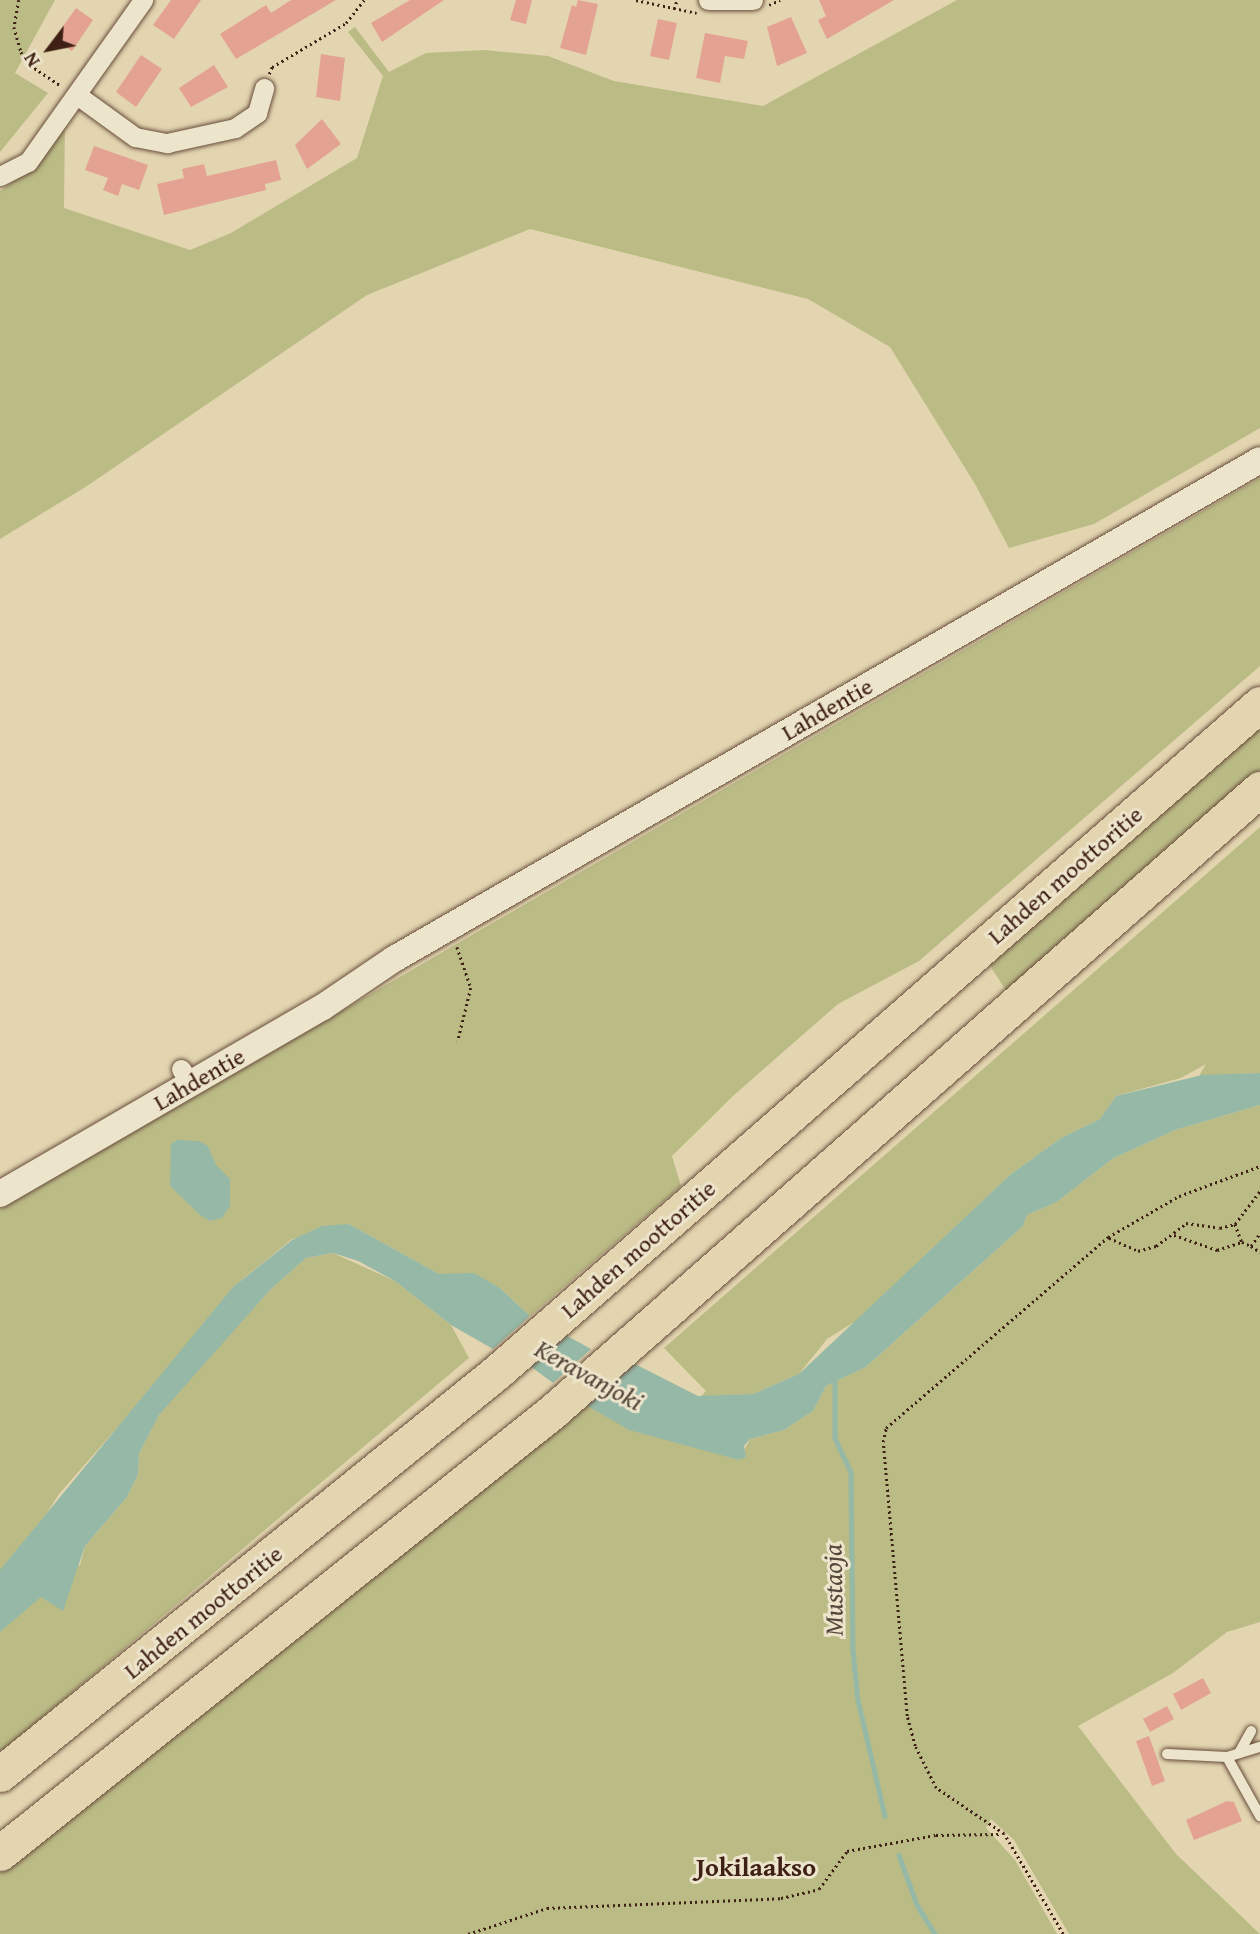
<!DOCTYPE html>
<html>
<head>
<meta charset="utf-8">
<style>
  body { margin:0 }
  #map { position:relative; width:1260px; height:1934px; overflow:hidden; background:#e3d5b0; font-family:"Gentium Book Plus",serif }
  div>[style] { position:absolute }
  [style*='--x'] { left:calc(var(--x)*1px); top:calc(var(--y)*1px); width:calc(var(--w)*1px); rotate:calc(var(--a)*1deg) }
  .green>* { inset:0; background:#bbbb86 }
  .water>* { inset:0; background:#96b9a7 }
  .stream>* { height:4.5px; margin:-2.25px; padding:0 2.25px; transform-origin:2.25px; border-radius:2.25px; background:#96b9a7 }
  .building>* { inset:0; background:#e4a392 }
  .path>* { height:2.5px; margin-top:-1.25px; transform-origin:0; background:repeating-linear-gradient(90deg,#3f2015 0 2px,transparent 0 5.5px) }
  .roads { filter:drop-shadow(0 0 2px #684d3c) drop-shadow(0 0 2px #684d3c) }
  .service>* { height:10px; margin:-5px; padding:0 5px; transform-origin:5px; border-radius:5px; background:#ede4cc }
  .minor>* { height:19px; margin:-9.5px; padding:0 9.5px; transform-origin:9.5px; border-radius:9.5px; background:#ede4cc }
  .secondary>* { height:26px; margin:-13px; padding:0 13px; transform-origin:13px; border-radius:13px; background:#ede4cc }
  .motorway>* { height:35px; margin:-17.5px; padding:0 17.5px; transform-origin:17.5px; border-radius:17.5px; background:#e3d5b0 }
  span { translate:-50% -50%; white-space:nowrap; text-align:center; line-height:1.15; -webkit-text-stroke:6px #ede4cc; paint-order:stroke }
  .street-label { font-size:24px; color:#3f2015 }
  .water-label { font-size:26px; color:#55463a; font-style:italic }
  .neighbourhood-label { font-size:26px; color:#3f2015; font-weight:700 }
  .north { position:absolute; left:14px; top:14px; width:70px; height:70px; -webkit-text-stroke:5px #ede4cc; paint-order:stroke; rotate:238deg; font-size:19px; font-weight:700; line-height:28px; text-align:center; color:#3f2015 }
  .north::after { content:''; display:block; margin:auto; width:24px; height:32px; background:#3f2015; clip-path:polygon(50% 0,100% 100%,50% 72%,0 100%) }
</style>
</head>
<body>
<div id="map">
  <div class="green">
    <i style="clip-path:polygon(0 0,55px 0,15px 73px,48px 93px,0 152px)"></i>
    <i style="clip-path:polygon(957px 0,1260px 0,1260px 428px,1094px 524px,1009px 548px,975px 484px,890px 347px,808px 299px,530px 229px,367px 295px,87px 486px,0 539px,0 191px,14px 181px,65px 123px,64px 208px,190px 250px,231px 233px,357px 158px,383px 76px,348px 32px,355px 27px,389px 72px,426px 53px,484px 50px,548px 56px,614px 81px,763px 106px)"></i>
    <i style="clip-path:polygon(1260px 478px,1260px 666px,919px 961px,838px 1004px,733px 1096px,672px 1156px,681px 1186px,530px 1316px,500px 1288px,474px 1274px,439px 1274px,349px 1224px,292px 1239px,233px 1287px,167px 1371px,59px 1494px,0 1587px,0 1209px)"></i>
    <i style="clip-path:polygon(1260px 725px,1260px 776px,1008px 994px,986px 959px)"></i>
    <i style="clip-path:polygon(1260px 827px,1260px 1073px,1199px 1076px,1206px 1064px,1181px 1078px,1116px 1096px,1100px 1119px,1061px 1138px,1011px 1174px,859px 1319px,827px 1339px,799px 1374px,753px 1394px,700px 1397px,706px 1391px,664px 1348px)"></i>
    <i style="clip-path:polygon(1260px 1105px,1260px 1622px,1227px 1632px,1173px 1673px,1078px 1726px,1176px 1854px,1260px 1934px,1069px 1934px,1014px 1840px,991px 1819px,986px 1828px,1015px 1860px,1057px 1934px,0 1934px,0 1873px,546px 1437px,584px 1399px,739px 1460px,750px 1439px,784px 1430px,813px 1411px,826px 1386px,866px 1367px,1023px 1226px,1027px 1215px,1057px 1202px,1112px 1159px,1175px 1130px)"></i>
    <i style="clip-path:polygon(333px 1253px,395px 1281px,451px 1325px,469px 1358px,0 1753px,0 1632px,33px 1600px,80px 1565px,85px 1546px,127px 1497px,138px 1475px,139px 1454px,159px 1415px,194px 1373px,270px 1290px,306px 1258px)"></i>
  </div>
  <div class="water">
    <i style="clip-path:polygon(1260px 1073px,1260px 1105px,1175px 1130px,1112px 1159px,1057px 1202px,1027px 1215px,1023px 1226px,866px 1367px,826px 1386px,813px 1411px,784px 1430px,750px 1439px,744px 1446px,746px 1457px,739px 1460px,629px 1430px,581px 1402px,629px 1361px,698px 1396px,753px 1394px,799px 1374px,1011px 1174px,1061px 1138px,1100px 1119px,1116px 1096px,1202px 1075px)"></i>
    <i style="clip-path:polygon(177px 1140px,199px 1141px,208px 1146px,216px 1165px,230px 1179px,230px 1206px,222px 1218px,210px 1221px,200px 1215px,170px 1186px,171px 1144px)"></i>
    <i style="clip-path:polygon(349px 1224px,439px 1274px,474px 1273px,500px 1288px,530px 1316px,493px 1349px,451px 1325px,395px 1281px,358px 1261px,333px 1253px,306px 1258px,270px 1290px,159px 1415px,139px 1454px,138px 1475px,127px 1497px,85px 1546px,63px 1611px,41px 1597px,0 1632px,0 1570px,233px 1287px,292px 1240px,322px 1226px)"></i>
    <i style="clip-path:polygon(562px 1333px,591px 1349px,553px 1383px,526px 1363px)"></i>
  </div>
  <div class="stream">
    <i style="--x:835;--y:1377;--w:61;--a:90"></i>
    <i style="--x:835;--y:1438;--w:38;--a:65"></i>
    <i style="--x:851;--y:1472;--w:179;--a:89.4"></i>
    <i style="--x:853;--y:1651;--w:49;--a:84.2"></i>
    <i style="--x:858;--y:1700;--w:119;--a:76.9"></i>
    <i style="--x:899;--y:1855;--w:53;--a:70.2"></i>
    <i style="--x:917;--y:1905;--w:34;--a:58"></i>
  </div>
  <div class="building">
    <i style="clip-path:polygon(171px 0,201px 0,174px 39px,153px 25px)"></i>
    <i style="clip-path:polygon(291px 0,336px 0,236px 59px,220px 34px,266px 5px,271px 13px)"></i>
    <i style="clip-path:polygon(410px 0,444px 0,382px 42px,371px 23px)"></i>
    <i style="clip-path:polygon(516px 0,532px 0,526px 24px,510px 20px)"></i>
    <i style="clip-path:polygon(578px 0,598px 4px,586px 55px,560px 48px,572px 5px,576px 7px)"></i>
    <i style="clip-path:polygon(819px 0,894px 0,827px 39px,818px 20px,826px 16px)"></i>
    <i style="clip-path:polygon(76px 8px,93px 20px,72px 51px,54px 39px)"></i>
    <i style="clip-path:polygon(791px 17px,807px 53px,777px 66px,767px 27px)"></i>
    <i style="clip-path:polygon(658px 19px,677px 23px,669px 60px,650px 56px)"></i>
    <i style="clip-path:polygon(705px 33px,748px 41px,744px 59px,725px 56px,720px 83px,696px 78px)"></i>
    <i style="clip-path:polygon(321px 54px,345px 58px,340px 101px,316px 97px)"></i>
    <i style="clip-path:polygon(141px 55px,162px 69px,136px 107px,116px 92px)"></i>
    <i style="clip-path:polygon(214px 65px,228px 87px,191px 107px,179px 88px)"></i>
    <i style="clip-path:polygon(322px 119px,341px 144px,307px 169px,295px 145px)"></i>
    <i style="clip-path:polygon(94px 146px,148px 165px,139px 190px,122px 184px,118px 196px,103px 190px,108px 178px,85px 170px)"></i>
    <i style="clip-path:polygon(276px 160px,281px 180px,265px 184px,266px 190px,164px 215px,157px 184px,184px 178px,182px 169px,204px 164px,207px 176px)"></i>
    <i style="clip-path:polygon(1203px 1678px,1211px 1693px,1181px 1710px,1173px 1694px)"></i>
    <i style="clip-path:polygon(1167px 1706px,1174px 1719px,1150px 1732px,1143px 1719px)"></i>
    <i style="clip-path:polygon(1149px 1736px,1165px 1781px,1152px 1786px,1136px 1741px)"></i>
    <i style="clip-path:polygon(1227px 1801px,1234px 1802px,1242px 1821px,1194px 1840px,1186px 1820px)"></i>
  </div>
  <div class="path">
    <i style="--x:19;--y:0;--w:27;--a:100"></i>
    <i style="--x:14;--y:27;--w:26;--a:74"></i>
    <i style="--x:21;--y:52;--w:16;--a:55"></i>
    <i style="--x:30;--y:65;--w:36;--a:34"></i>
    <i style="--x:636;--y:0;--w:62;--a:12"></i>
    <i style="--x:769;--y:5;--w:12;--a:-24"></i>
    <i style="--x:674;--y:9;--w:9;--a:-72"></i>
    <i style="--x:269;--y:74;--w:8;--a:-67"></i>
    <i style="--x:272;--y:67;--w:86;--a:-30.7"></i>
    <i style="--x:346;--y:23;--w:29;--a:-52"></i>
    <i style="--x:457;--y:947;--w:43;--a:71.1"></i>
    <i style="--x:471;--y:988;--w:55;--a:103.8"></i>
    <i style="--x:1235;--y:1224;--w:19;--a:69"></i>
    <i style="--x:1242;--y:1242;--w:10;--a:24"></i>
    <i style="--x:1251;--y:1246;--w:16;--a:-55"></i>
    <i style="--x:1174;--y:1235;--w:46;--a:19.2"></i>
    <i style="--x:1217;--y:1250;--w:26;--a:-18"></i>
    <i style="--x:1109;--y:1238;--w:32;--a:24"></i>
    <i style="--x:1138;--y:1251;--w:19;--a:-16"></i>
    <i style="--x:1156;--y:1246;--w:38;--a:-37"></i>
    <i style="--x:1186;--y:1223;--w:34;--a:8"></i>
    <i style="--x:1220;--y:1228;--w:16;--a:-15"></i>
    <i style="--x:1235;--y:1224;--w:41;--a:-52.9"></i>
    <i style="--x:1251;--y:1246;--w:11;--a:34"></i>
    <i style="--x:468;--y:1934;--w:83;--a:-18.2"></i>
    <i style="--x:547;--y:1908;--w:234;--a:-2.4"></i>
    <i style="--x:781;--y:1898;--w:39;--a:-13"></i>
    <i style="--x:819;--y:1889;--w:47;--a:-53.6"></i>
    <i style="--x:847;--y:1851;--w:90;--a:-10.2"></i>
    <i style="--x:936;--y:1835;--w:66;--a:-0.9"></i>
    <i style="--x:1063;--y:1934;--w:116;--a:-120.5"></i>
    <i style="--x:1004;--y:1834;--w:82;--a:-145.9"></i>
    <i style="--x:936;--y:1788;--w:47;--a:-116.6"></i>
    <i style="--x:915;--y:1746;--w:31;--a:-105"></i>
    <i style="--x:907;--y:1716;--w:275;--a:-95"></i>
    <i style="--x:883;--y:1442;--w:14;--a:-78"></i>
    <i style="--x:886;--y:1428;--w:293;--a:-40.7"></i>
    <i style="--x:1108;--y:1237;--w:82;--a:-30"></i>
    <i style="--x:1179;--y:1196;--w:86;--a:-20.3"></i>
  </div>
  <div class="roads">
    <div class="service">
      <i style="--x:1239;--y:1753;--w:25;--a:-61"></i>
      <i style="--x:1167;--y:1754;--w:60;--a:2.9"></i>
      <i style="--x:1227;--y:1757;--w:34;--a:-17"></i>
      <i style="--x:1227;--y:1757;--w:68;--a:60.8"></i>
    </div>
    <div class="minor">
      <i style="--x:708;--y:0;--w:45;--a:0"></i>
      <i style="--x:77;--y:95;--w:72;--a:35.9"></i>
      <i style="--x:135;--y:137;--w:33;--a:11"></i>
      <i style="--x:167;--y:143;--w:70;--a:-12.4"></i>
      <i style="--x:235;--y:128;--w:27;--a:-34"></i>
      <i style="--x:257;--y:113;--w:26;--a:-74"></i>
      <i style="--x:0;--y:176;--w:31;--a:-27"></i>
      <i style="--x:28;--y:162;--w:199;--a:-54.6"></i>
      <i style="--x:181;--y:1069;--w:18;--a:56"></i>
    </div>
    <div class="secondary">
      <i style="--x:0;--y:1194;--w:373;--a:-30.1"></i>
      <i style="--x:323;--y:1007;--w:86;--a:-34.1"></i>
      <i style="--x:394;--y:959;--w:999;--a:-29.95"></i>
    </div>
    <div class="motorway">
      <i style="--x:0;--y:1774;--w:639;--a:-38.97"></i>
      <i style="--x:497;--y:1372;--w:1014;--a:-41.2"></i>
      <i style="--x:0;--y:1853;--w:707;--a:-38.62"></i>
      <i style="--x:552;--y:1412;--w:943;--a:-41.35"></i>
    </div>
  </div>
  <div class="street-label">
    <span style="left:827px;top:709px;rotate:-30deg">Lahdentie</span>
    <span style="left:1065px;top:875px;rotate:-41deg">Lahden moottoritie</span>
    <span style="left:199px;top:1079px;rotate:-30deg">Lahdentie</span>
    <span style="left:638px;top:1249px;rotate:-41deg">Lahden moottoritie</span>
    <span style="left:203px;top:1612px;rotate:-39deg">Lahden moottoritie</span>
  </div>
  <div class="water-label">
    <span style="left:589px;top:1375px;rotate:29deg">Keravanjoki</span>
    <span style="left:833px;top:1590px;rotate:-91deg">Mustaoja</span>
  </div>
  <div class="neighbourhood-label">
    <span style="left:756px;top:1867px">Jokilaakso</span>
  </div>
  <div class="north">N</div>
</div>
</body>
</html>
